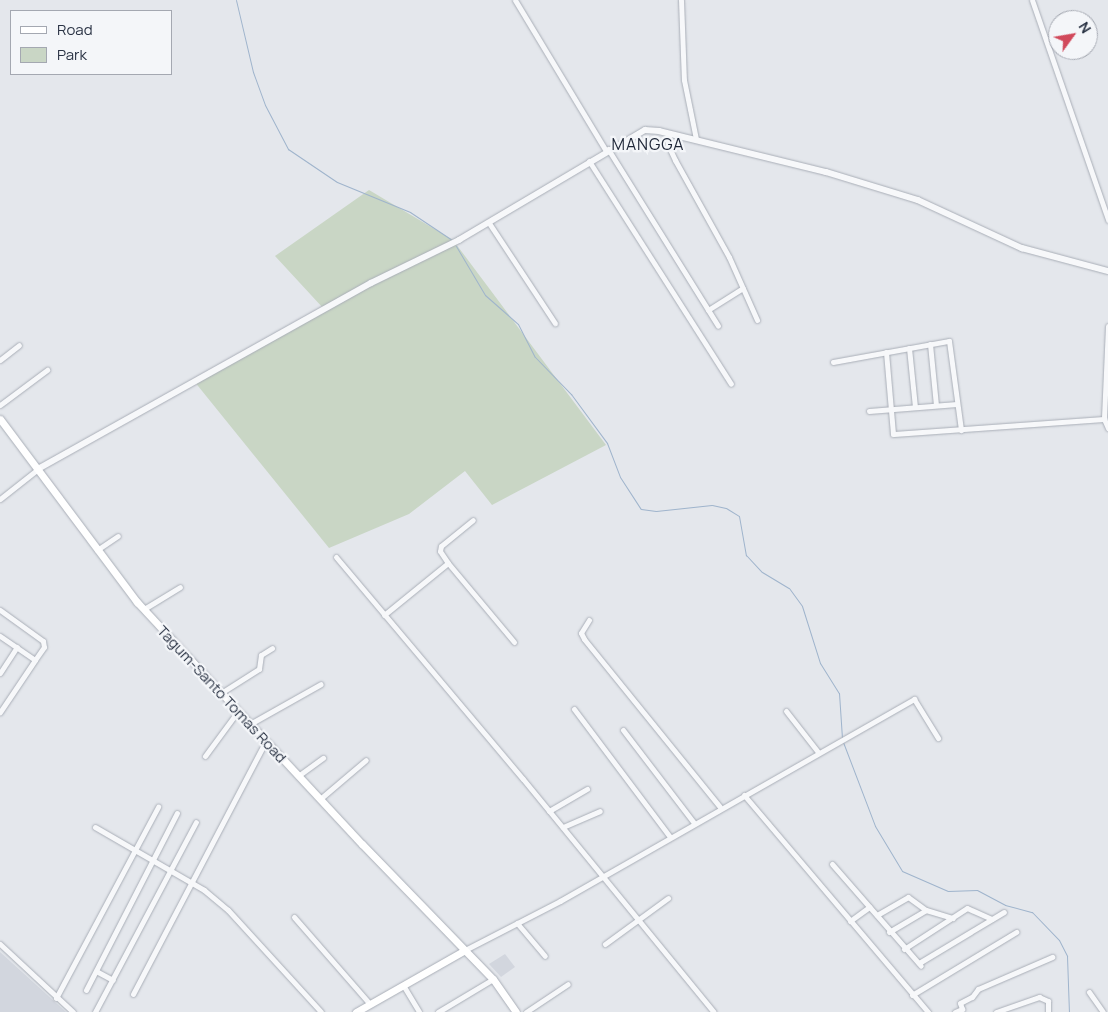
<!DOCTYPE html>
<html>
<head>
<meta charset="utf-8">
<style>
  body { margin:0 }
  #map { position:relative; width:1108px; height:1012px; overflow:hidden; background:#e4e7ec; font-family:Manrope,sans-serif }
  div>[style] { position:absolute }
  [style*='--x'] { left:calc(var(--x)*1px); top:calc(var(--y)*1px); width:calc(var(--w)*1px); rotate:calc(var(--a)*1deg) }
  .built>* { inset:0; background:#d2d6de }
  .green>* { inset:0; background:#c9d6c5 }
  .stream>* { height:1px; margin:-0.5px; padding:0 0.5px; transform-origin:0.5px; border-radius:0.5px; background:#9fb4cc }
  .roads { filter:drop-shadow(0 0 1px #a9aeb7) drop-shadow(0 0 1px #a9aeb7) }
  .minor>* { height:5px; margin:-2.5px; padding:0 2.5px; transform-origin:2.5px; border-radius:2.5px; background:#f7f8fa }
  .tertiary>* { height:5.5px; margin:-2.75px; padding:0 2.75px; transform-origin:2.75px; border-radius:2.75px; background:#f7f8fa }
  .secondary>* { height:7px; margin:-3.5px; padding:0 3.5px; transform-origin:3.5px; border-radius:3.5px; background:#fff }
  span { translate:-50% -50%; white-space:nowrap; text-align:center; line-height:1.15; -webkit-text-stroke:4.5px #f4f6f9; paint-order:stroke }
  .street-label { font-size:15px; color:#2b3445 }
  .neighbourhood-label { font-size:16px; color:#1d2536; letter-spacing:1px }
  .legend { position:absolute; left:10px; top:10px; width:162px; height:65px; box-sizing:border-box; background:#f4f6f9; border:1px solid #a4a8b1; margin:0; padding:6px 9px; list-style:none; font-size:15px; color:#2b3445 }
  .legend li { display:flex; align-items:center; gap:10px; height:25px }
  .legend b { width:25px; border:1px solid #a4a8b1 }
  .north { position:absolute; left:1048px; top:10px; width:50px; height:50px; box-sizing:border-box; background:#f4f6f9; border:1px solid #a4a8b1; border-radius:50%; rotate:58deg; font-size:14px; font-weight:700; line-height:20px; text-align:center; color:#2b3445 }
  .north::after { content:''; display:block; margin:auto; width:18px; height:22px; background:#d1495b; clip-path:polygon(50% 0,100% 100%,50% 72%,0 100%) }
</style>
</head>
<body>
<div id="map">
  <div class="built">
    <i style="clip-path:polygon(0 952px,66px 1012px,0 1012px)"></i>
    <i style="clip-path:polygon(505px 954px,515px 967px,501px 977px,489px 964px)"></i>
  </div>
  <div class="green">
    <i style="clip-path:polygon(369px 190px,453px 240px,606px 445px,492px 505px,465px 471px,409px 514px,329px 548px,194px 381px,323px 308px,275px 256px)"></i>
  </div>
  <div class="stream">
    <i style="--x:236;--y:0;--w:74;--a:76.7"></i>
    <i style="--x:253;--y:72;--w:35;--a:70"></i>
    <i style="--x:265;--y:105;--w:50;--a:62.4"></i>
    <i style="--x:288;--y:149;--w:59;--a:34"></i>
    <i style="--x:337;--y:182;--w:79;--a:22.3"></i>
    <i style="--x:410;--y:212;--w:50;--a:33.7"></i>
    <i style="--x:456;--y:246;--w:57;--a:59.4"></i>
    <i style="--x:485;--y:295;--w:44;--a:41.3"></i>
    <i style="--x:518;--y:324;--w:37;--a:63"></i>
    <i style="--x:535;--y:357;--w:52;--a:45.8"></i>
    <i style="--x:571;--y:394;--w:61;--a:53.7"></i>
    <i style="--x:607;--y:443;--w:36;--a:69"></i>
    <i style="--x:620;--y:477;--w:38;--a:57"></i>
    <i style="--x:641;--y:509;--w:15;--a:8"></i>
    <i style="--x:656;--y:511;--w:56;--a:-6.1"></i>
    <i style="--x:712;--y:505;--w:14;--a:12"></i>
    <i style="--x:726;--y:508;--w:15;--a:32"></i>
    <i style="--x:739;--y:516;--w:40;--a:80"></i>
    <i style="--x:746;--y:555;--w:23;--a:47"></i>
    <i style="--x:762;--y:572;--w:31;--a:31"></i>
    <i style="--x:789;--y:588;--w:22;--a:54"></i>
    <i style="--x:802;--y:606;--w:60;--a:72.5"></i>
    <i style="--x:820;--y:663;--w:36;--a:58"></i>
    <i style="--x:839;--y:693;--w:45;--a:86.2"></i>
    <i style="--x:843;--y:742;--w:90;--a:69.1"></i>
    <i style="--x:875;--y:826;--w:52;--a:59"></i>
    <i style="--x:902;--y:871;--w:50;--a:23.5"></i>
    <i style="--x:948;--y:891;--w:29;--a:-2"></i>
    <i style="--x:977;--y:890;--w:32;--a:28"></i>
    <i style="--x:1005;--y:905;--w:28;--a:15"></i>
    <i style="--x:1032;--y:912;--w:39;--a:46"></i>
    <i style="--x:1059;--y:940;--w:18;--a:63"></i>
    <i style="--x:1067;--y:956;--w:56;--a:88"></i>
  </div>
  <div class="roads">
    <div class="minor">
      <i style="--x:515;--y:0;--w:176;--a:58.9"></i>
      <i style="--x:681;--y:0;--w:80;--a:87.9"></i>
      <i style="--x:684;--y:80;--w:60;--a:78.5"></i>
      <i style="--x:1032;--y:0;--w:233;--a:70.9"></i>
      <i style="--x:669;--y:133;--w:12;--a:95"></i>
      <i style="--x:668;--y:145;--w:17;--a:65"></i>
      <i style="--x:675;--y:160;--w:111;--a:60.9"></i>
      <i style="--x:729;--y:257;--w:69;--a:66"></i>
      <i style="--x:608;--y:149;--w:208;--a:58.1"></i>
      <i style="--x:589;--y:161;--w:264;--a:57.5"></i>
      <i style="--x:489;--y:223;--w:120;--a:56.6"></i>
      <i style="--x:708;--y:310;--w:41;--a:-32.2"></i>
      <i style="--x:1108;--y:326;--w:93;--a:92.5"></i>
      <i style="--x:1104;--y:419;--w:10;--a:66"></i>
      <i style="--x:930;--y:344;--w:61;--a:84.4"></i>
      <i style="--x:909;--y:348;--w:59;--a:84.2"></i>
      <i style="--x:886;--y:352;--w:82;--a:85.1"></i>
      <i style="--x:893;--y:434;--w:212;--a:-4.1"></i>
      <i style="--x:0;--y:360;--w:24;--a:-38"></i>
      <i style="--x:833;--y:362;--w:118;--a:-10.3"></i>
      <i style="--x:949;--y:341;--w:90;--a:82.3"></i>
      <i style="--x:0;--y:405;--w:59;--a:-36.7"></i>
      <i style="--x:869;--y:411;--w:88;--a:-4.5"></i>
      <i style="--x:0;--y:499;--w:48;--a:-38.3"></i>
      <i style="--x:97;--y:550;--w:25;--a:-34"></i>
      <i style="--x:336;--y:557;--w:290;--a:49.9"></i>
      <i style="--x:523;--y:779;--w:301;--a:50.7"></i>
      <i style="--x:448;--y:563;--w:14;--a:-124"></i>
      <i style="--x:440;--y:551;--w:5;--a:-79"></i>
      <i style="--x:441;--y:546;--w:41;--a:-39.1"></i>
      <i style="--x:144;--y:609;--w:42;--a:-31.4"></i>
      <i style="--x:0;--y:610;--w:53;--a:35.8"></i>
      <i style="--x:43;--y:641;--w:6;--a:81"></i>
      <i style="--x:44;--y:647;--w:16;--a:125"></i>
      <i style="--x:384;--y:615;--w:82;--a:-39.1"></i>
      <i style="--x:448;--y:563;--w:103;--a:50.1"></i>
      <i style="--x:589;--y:620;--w:15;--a:122"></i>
      <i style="--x:581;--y:633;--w:7;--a:63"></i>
      <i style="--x:584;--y:639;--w:216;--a:51"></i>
      <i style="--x:0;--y:636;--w:42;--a:34.4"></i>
      <i style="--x:35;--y:660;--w:63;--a:123.9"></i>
      <i style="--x:0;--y:673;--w:31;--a:-57"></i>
      <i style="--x:221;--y:693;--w:45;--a:-32.3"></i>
      <i style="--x:259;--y:669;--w:14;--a:-82"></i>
      <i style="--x:261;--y:655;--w:13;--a:-32"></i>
      <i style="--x:574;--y:709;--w:160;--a:53.1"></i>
      <i style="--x:786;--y:711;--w:52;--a:52"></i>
      <i style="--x:250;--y:724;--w:81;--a:-29.4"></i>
      <i style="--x:623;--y:730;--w:117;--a:52.6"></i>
      <i style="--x:205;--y:756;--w:56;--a:-53.7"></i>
      <i style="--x:298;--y:776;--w:31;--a:-36"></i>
      <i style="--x:744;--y:795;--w:285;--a:49.7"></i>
      <i style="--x:320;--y:799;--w:60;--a:-40.3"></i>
      <i style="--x:549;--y:811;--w:44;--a:-30.1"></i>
      <i style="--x:95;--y:827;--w:126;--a:30"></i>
      <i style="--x:204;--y:890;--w:31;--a:40"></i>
      <i style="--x:228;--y:910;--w:138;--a:47.6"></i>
      <i style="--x:563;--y:827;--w:40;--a:-23.4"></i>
      <i style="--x:832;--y:864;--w:135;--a:48.9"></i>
      <i style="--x:877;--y:915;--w:36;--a:-30"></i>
      <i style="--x:908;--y:897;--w:22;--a:36"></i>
      <i style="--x:926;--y:910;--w:28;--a:17"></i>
      <i style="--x:294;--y:917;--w:116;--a:48.9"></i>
      <i style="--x:850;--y:921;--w:24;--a:-36"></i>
      <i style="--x:517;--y:923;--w:43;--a:49.7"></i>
      <i style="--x:889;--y:932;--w:43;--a:-30.7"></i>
      <i style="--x:0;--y:944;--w:100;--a:43"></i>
      <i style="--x:605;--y:944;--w:78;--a:-36.1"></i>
      <i style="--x:904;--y:949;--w:75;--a:-33.1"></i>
      <i style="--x:967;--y:908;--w:27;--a:24"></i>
      <i style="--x:465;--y:950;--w:107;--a:-27.3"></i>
      <i style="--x:560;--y:901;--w:408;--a:-29.7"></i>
      <i style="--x:914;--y:699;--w:46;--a:58.4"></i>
      <i style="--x:919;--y:963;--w:99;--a:-31"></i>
      <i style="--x:96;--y:971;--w:19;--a:28"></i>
      <i style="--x:403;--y:985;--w:31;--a:59"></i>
      <i style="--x:86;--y:990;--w:199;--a:-62.8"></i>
      <i style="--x:1089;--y:992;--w:24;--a:55"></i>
      <i style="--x:133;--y:994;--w:286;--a:-62.3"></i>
      <i style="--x:912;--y:995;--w:122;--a:-31.2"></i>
      <i style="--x:56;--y:998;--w:217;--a:-61.9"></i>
      <i style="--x:95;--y:1012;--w:215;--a:-62"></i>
      <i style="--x:438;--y:1012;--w:64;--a:-31"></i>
      <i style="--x:526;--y:1012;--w:50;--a:-33.7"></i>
      <i style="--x:955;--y:1012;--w:8;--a:-23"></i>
      <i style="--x:962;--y:1009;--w:6;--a:-108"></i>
      <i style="--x:960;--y:1003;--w:13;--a:-27"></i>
      <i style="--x:972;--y:997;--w:10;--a:-53"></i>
      <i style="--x:978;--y:989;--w:81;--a:-23.4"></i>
      <i style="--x:996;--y:1012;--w:46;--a:-19.2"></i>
      <i style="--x:1039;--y:997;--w:10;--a:24"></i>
      <i style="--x:1048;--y:1001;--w:11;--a:90"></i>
    </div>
    <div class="tertiary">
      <i style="--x:38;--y:469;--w:381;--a:-29.2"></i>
      <i style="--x:371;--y:283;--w:98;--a:-26"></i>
      <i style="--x:459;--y:240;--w:216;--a:-30.6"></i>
      <i style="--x:645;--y:130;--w:14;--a:4"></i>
      <i style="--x:659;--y:131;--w:172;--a:13.8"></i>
      <i style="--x:826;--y:172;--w:96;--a:16.9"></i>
      <i style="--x:918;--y:200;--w:115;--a:24.8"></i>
      <i style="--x:1022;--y:248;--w:89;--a:15"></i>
    </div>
    <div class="secondary">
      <i style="--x:0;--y:419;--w:229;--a:53.2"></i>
      <i style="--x:137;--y:602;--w:330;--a:47.1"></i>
      <i style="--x:362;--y:844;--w:188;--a:45.9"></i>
      <i style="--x:493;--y:979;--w:40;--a:55.1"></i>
      <i style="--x:356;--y:1012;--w:125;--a:-29.6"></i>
    </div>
  </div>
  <div class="street-label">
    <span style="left:222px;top:694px;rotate:47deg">Tagum-Santo Tomas Road</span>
  </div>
  <div class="neighbourhood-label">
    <span style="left:648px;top:144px">MANGGA</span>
  </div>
  <ul class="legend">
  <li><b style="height:6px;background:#fff"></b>Road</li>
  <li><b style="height:14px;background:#c9d6c5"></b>Park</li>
  </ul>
  <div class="north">N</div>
</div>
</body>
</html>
